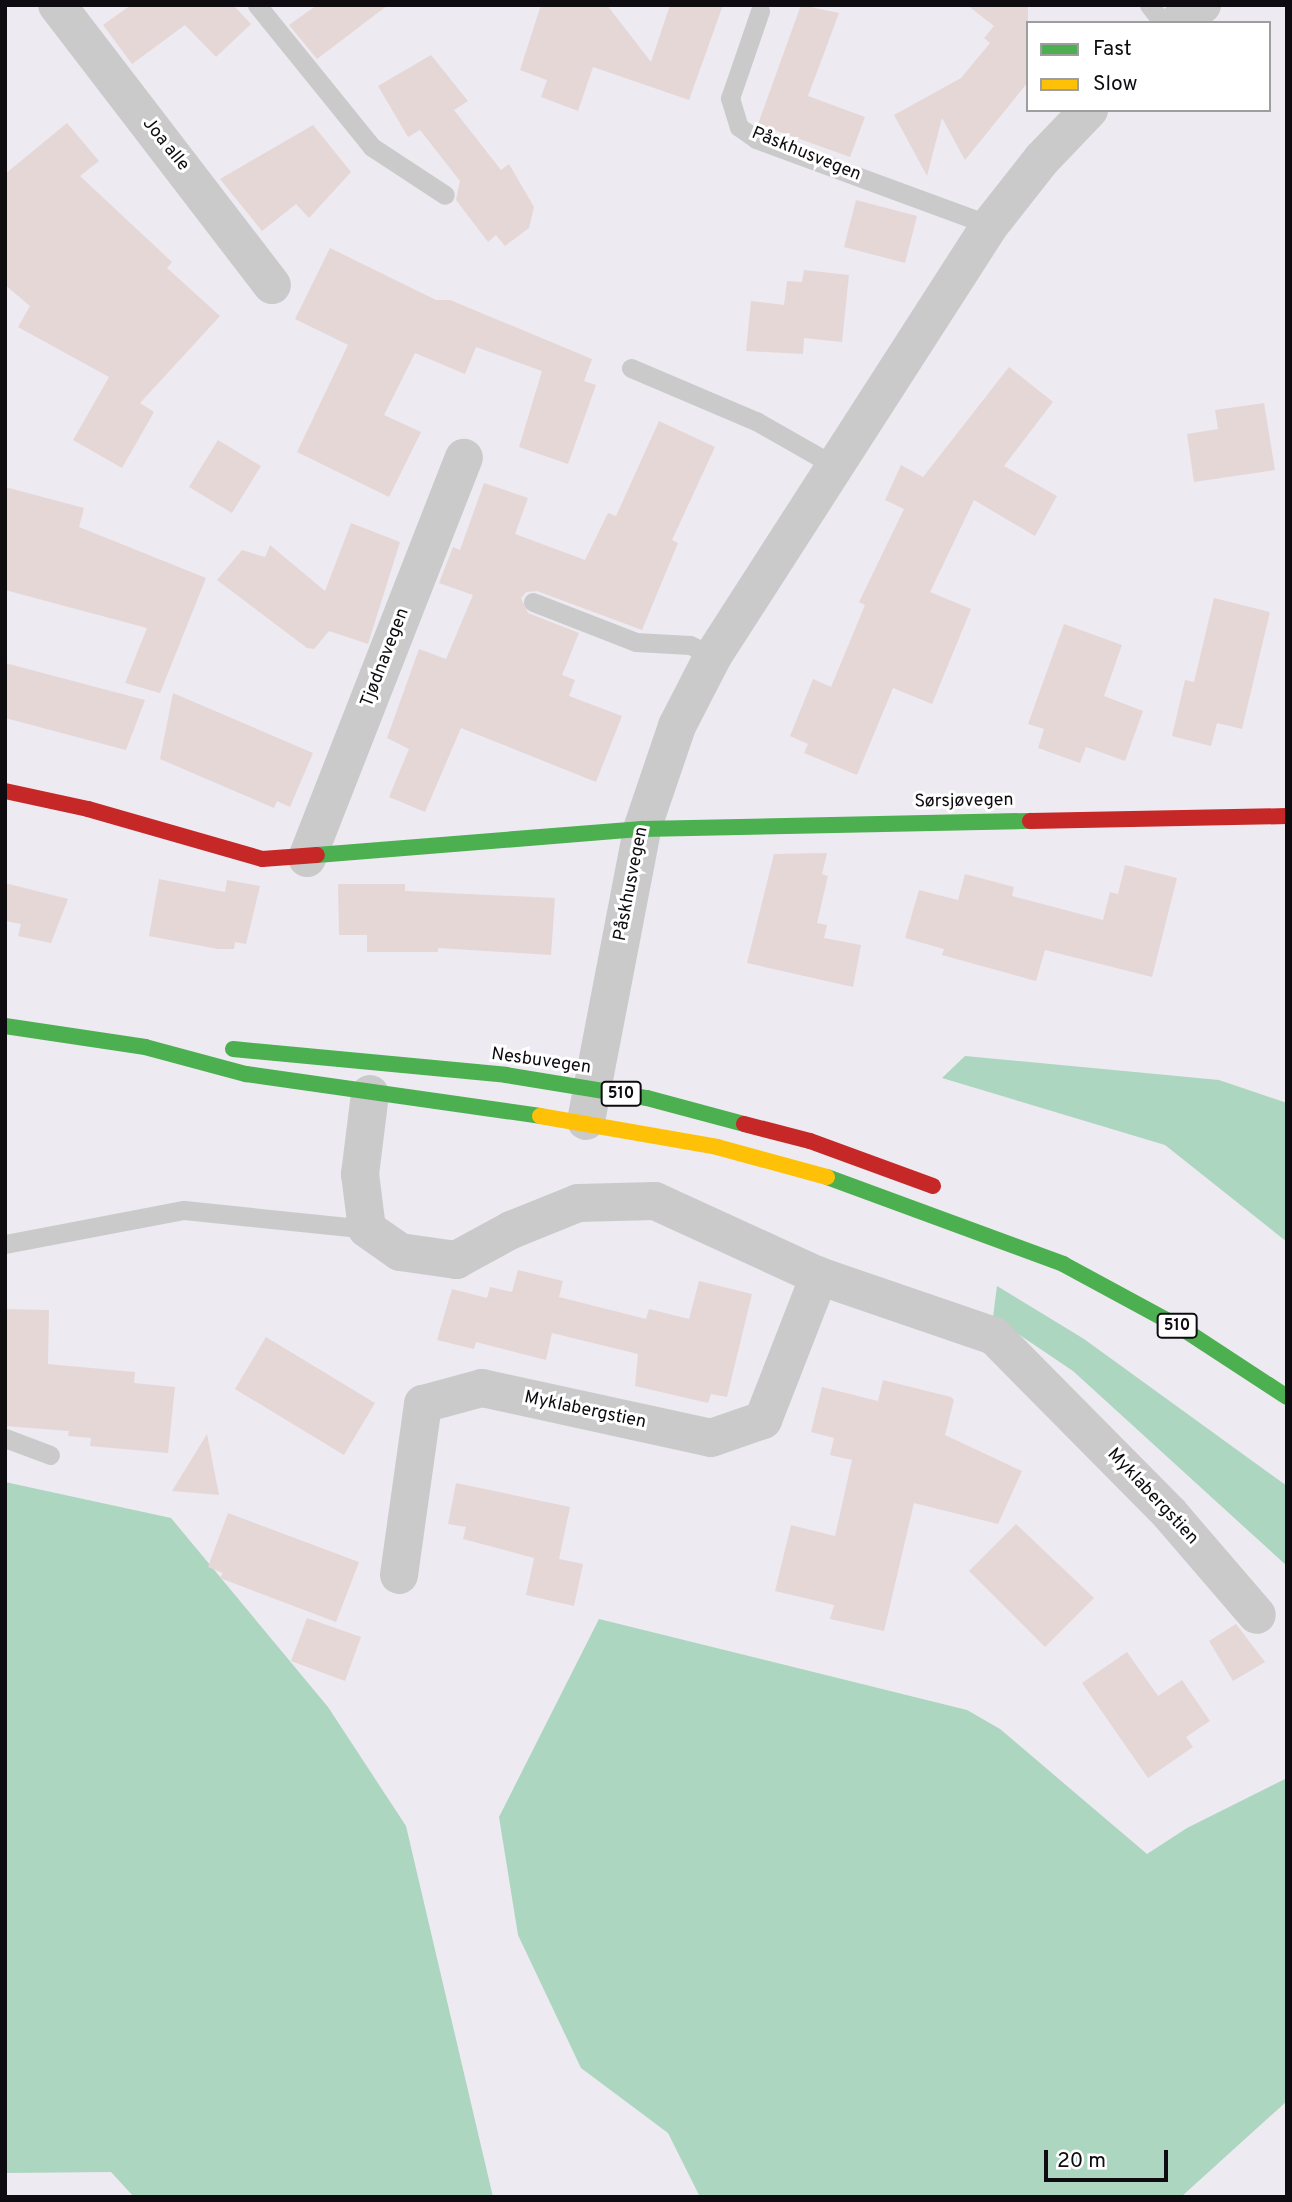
<!DOCTYPE html>
<html>
<head>
<meta charset="utf-8">
<style>
  body { margin:0 }
  #map { position:relative; width:1292px; height:2202px; overflow:hidden; background:#edeaf1; font-family:Overpass,sans-serif }
  div>[style] { position:absolute }
  [style*='--x'] { left:calc(var(--x)*1px); top:calc(var(--y)*1px); width:calc(var(--w)*1px); rotate:calc(var(--a)*1deg) }
  .forest>* { inset:0; background:#acd6bf }
  .building>* { inset:0; background:#e5d7d6 }
  .lane>* { height:19px; margin:-9.5px; padding:0 9.5px; transform-origin:9.5px; border-radius:9.5px; background:#cacacb }
  .street>* { height:38px; margin:-19px; padding:0 19px; transform-origin:19px; border-radius:19px; background:#cacacb }
  .fast>* { height:16px; margin:-8px; padding:0 8px; transform-origin:8px; border-radius:8px; background:#4caf50 }
  .slow>* { height:16px; margin:-8px; padding:0 8px; transform-origin:8px; border-radius:8px; background:#ffc107 }
  .jam>* { height:16px; margin:-8px; padding:0 8px; transform-origin:8px; border-radius:8px; background:#c62828 }
  span { translate:-50% -50%; white-space:nowrap; text-align:center; line-height:1.15; -webkit-text-stroke:6px #fff; paint-order:stroke }
  .shield-label span { padding:2px 5px; background:#fff; border:2px solid; border-radius:5px; -webkit-text-stroke-width:0 }
  .shield-label { font-size:16px; color:#0e0c10; font-weight:700 }
  .street-label { font-size:18px; color:#0e0c10 }
  .frame { position:absolute; inset:0; border:7px solid #0e0c10; pointer-events:none }
  .legend { position:absolute; left:1026px; top:21px; width:245px; height:91px; box-sizing:border-box; background:#fff; border:2px solid #9f9e9f; margin:0; padding:9px 12px; list-style:none; font-size:21px; color:#0e0c10 }
  .legend li { display:flex; align-items:center; gap:14px; height:35px }
  .legend b { width:35px; border:2px solid #9f9e9f }
  .scale { position:absolute; left:1044px; top:2150px; width:124px; height:32px; box-sizing:border-box; border:4px solid #0e0c10; border-top:0; padding-left:9px; font-size:21px; line-height:24px; white-space:nowrap; color:#0e0c10; -webkit-text-stroke:5px #fff; paint-order:stroke }
</style>
</head>
<body>
<div id="map">
  <div class="forest">
    <i style="clip-path:polygon(965px 1056px,1219px 1080px,1287px 1103px,1287px 1242px,1165px 1145px,942px 1078px)"></i>
    <i style="clip-path:polygon(997px 1286px,1084px 1339px,1287px 1486px,1287px 1566px,1073px 1371px,993px 1317px)"></i>
    <i style="clip-path:polygon(5px 1482px,171px 1518px,328px 1707px,406px 1826px,493px 2197px,134px 2197px,111px 2172px,5px 2173px)"></i>
    <i style="clip-path:polygon(599px 1619px,967px 1710px,1000px 1729px,1147px 1854px,1187px 1828px,1287px 1778px,1287px 2101px,1181px 2197px,700px 2197px,668px 2133px,581px 2068px,518px 1935px,499px 1817px)"></i>
  </div>
  <div class="building">
    <i style="clip-path:polygon(131px 5px,233px 5px,251px 24px,216px 57px,185px 25px,132px 64px,103px 25px)"></i>
    <i style="clip-path:polygon(317px 5px,388px 5px,317px 59px,289px 25px)"></i>
    <i style="clip-path:polygon(541px 5px,607px 5px,651px 62px,670px 5px,723px 5px,689px 100px,593px 67px,578px 111px,541px 97px,547px 80px,520px 70px)"></i>
    <i style="clip-path:polygon(801px 5px,839px 13px,808px 96px,865px 117px,850px 157px,758px 124px)"></i>
    <i style="clip-path:polygon(967px 5px,1028px 5px,1028px 82px,965px 160px,942px 118px,927px 176px,894px 115px,961px 78px,990px 43px,984px 38px,994px 26px)"></i>
    <i style="clip-path:polygon(431px 55px,468px 101px,454px 110px,501px 170px,509px 164px,534px 207px,529px 228px,505px 246px,496px 235px,488px 242px,456px 200px,460px 181px,420px 130px,408px 137px,378px 86px)"></i>
    <i style="clip-path:polygon(67px 123px,99px 161px,80px 176px,172px 262px,167px 268px,220px 316px,140px 403px,154px 412px,122px 468px,73px 440px,109px 377px,18px 327px,30px 306px,5px 285px,5px 174px)"></i>
    <i style="clip-path:polygon(313px 125px,351px 172px,309px 218px,296px 204px,262px 231px,220px 179px)"></i>
    <i style="clip-path:polygon(856px 200px,917px 216px,905px 263px,844px 247px)"></i>
    <i style="clip-path:polygon(330px 248px,436px 300px,450px 300px,592px 359px,584px 381px,596px 385px,568px 464px,519px 447px,542px 371px,476px 347px,465px 374px,415px 353px,384px 415px,421px 432px,389px 497px,297px 452px,348px 345px,295px 319px)"></i>
    <i style="clip-path:polygon(804px 270px,849px 275px,842px 342px,804px 338px,803px 354px,746px 351px,751px 301px,784px 305px,787px 281px,802px 282px)"></i>
    <i style="clip-path:polygon(1009px 367px,1053px 402px,1004px 466px,1057px 496px,1035px 536px,974px 500px,930px 592px,971px 609px,932px 704px,893px 688px,857px 775px,804px 753px,808px 744px,790px 736px,813px 679px,831px 687px,865px 605px,859px 602px,904px 509px,885px 500px,901px 465px,923px 477px)"></i>
    <i style="clip-path:polygon(1264px 403px,1275px 470px,1194px 482px,1187px 434px,1218px 429px,1215px 410px)"></i>
    <i style="clip-path:polygon(659px 421px,715px 447px,672px 540px,678px 543px,642px 630px,537px 591px,526px 592px,521px 598px,528px 613px,579px 633px,562px 675px,575px 680px,569px 696px,622px 716px,596px 782px,461px 728px,425px 812px,389px 797px,409px 749px,387px 738px,419px 649px,446px 659px,473px 595px,439px 583px,453px 547px,460px 550px,484px 483px,528px 498px,515px 534px,585px 560px,608px 513px,616px 516px)"></i>
    <i style="clip-path:polygon(218px 440px,261px 466px,232px 513px,189px 487px)"></i>
    <i style="clip-path:polygon(5px 487px,84px 508px,79px 527px,206px 578px,160px 693px,125px 683px,147px 628px,5px 590px)"></i>
    <i style="clip-path:polygon(351px 523px,400px 542px,368px 644px,329px 631px,314px 649px,307px 648px,217px 580px,242px 550px,265px 557px,270px 545px,325px 591px)"></i>
    <i style="clip-path:polygon(1214px 598px,1270px 612px,1242px 729px,1217px 723px,1211px 746px,1172px 736px,1185px 680px,1194px 682px)"></i>
    <i style="clip-path:polygon(1064px 624px,1122px 645px,1104px 696px,1143px 711px,1125px 761px,1086px 747px,1080px 763px,1038px 748px,1044px 729px,1028px 724px)"></i>
    <i style="clip-path:polygon(5px 663px,145px 700px,126px 750px,5px 718px)"></i>
    <i style="clip-path:polygon(173px 693px,313px 753px,290px 807px,277px 801px,274px 808px,160px 759px)"></i>
    <i style="clip-path:polygon(827px 853px,822px 874px,828px 876px,817px 923px,827px 925px,824px 938px,861px 945px,853px 987px,747px 963px,774px 854px)"></i>
    <i style="clip-path:polygon(1125px 865px,1177px 878px,1152px 977px,1045px 950px,1036px 981px,942px 955px,944px 949px,905px 938px,919px 890px,958px 900px,965px 874px,1014px 887px,1012px 896px,1103px 920px,1110px 892px,1118px 894px)"></i>
    <i style="clip-path:polygon(159px 879px,225px 892px,227px 880px,260px 886px,246px 944px,235px 942px,234px 949px,218px 949px,149px 936px)"></i>
    <i style="clip-path:polygon(5px 883px,68px 899px,51px 943px,18px 936px,21px 924px,5px 921px)"></i>
    <i style="clip-path:polygon(338px 884px,405px 884px,405px 891px,555px 898px,551px 955px,438px 948px,438px 952px,367px 952px,367px 935px,339px 935px)"></i>
    <i style="clip-path:polygon(518px 1270px,563px 1281px,559px 1297px,646px 1319px,649px 1309px,689px 1319px,699px 1281px,752px 1294px,727px 1397px,711px 1394px,708px 1403px,635px 1386px,638px 1354px,552px 1333px,546px 1360px,476px 1342px,474px 1349px,437px 1340px,452px 1289px,487px 1298px,490px 1287px,512px 1292px)"></i>
    <i style="clip-path:polygon(5px 1309px,49px 1310px,48px 1364px,135px 1372px,134px 1383px,175px 1387px,168px 1453px,90px 1446px,91px 1438px,68px 1436px,69px 1431px,5px 1426px)"></i>
    <i style="clip-path:polygon(266px 1337px,375px 1403px,344px 1455px,235px 1389px)"></i>
    <i style="clip-path:polygon(883px 1380px,951px 1397px,954px 1400px,945px 1435px,1022px 1471px,998px 1524px,914px 1503px,884px 1631px,830px 1619px,834px 1605px,775px 1591px,791px 1525px,835px 1536px,852px 1460px,830px 1455px,834px 1438px,811px 1432px,822px 1387px,878px 1401px)"></i>
    <i style="clip-path:polygon(207px 1434px,219px 1495px,172px 1491px)"></i>
    <i style="clip-path:polygon(456px 1483px,570px 1507px,559px 1559px,583px 1564px,574px 1606px,526px 1595px,534px 1558px,463px 1539px,466px 1527px,448px 1524px)"></i>
    <i style="clip-path:polygon(228px 1513px,359px 1562px,336px 1622px,220px 1578px,223px 1573px,208px 1567px)"></i>
    <i style="clip-path:polygon(1016px 1524px,1094px 1598px,1045px 1647px,969px 1571px)"></i>
    <i style="clip-path:polygon(307px 1618px,361px 1637px,345px 1681px,291px 1661px)"></i>
    <i style="clip-path:polygon(1236px 1624px,1265px 1662px,1233px 1681px,1209px 1641px)"></i>
    <i style="clip-path:polygon(1127px 1652px,1158px 1696px,1182px 1680px,1210px 1721px,1186px 1737px,1193px 1747px,1148px 1778px,1082px 1683px)"></i>
  </div>
  <div class="lane">
    <i style="--x:257;--y:5;--w:183;--a:51"></i>
    <i style="--x:372;--y:147;--w:87;--a:33.3"></i>
    <i style="--x:1149;--y:5;--w:23;--a:52"></i>
    <i style="--x:760;--y:11;--w:92;--a:109"></i>
    <i style="--x:730;--y:98;--w:30;--a:73"></i>
    <i style="--x:739;--y:127;--w:21;--a:35"></i>
    <i style="--x:756;--y:139;--w:249;--a:20.2"></i>
    <i style="--x:631;--y:368;--w:136;--a:23"></i>
    <i style="--x:756;--y:421;--w:91;--a:29.7"></i>
    <i style="--x:533;--y:602;--w:110;--a:21.2"></i>
    <i style="--x:636;--y:642;--w:54;--a:3.2"></i>
    <i style="--x:690;--y:645;--w:25;--a:26"></i>
    <i style="--x:5;--y:1244;--w:182;--a:-10.8"></i>
    <i style="--x:184;--y:1210;--w:184;--a:5.9"></i>
    <i style="--x:5;--y:1438;--w:48;--a:20.7"></i>
  </div>
  <div class="street">
    <i style="--x:57;--y:5;--w:353;--a:52.5"></i>
    <i style="--x:1177;--y:23;--w:31;--a:-36"></i>
    <i style="--x:307;--y:858;--w:430;--a:-68.6"></i>
    <i style="--x:370;--y:1094;--w:81;--a:97.1"></i>
    <i style="--x:360;--y:1174;--w:55;--a:82.7"></i>
    <i style="--x:367;--y:1229;--w:40;--a:34.9"></i>
    <i style="--x:400;--y:1252;--w:57;--a:8.1"></i>
    <i style="--x:456;--y:1260;--w:63;--a:-28.6"></i>
    <i style="--x:511;--y:1230;--w:72;--a:-21.9"></i>
    <i style="--x:578;--y:1203;--w:77;--a:-1.5"></i>
    <i style="--x:655;--y:1201;--w:180;--a:24.6"></i>
    <i style="--x:819;--y:1276;--w:185;--a:18.9"></i>
    <i style="--x:994;--y:1336;--w:250;--a:45.3"></i>
    <i style="--x:1170;--y:1514;--w:133;--a:49.3"></i>
    <i style="--x:586;--y:1121;--w:297;--a:-79.1"></i>
    <i style="--x:642;--y:829;--w:109;--a:-71.2"></i>
    <i style="--x:677;--y:726;--w:79;--a:-62.8"></i>
    <i style="--x:713;--y:656;--w:512;--a:-57.27"></i>
    <i style="--x:990;--y:225;--w:84;--a:-51.8"></i>
    <i style="--x:1042;--y:159;--w:68;--a:-46.2"></i>
    <i style="--x:399;--y:1575;--w:173;--a:-82"></i>
    <i style="--x:423;--y:1404;--w:61;--a:-15.2"></i>
    <i style="--x:482;--y:1388;--w:234;--a:12.3"></i>
    <i style="--x:711;--y:1438;--w:55;--a:-19.1"></i>
    <i style="--x:763;--y:1420;--w:155;--a:-68.7"></i>
  </div>
  <div class="fast">
    <i style="--x:317;--y:855;--w:326;--a:-4.6"></i>
    <i style="--x:642;--y:829;--w:388;--a:-1.2"></i>
    <i style="--x:5;--y:1026;--w:142;--a:8.5"></i>
    <i style="--x:145;--y:1047;--w:105;--a:15"></i>
    <i style="--x:246;--y:1074;--w:297;--a:8.1"></i>
    <i style="--x:233;--y:1049;--w:274;--a:5.4"></i>
    <i style="--x:506;--y:1075;--w:143;--a:9.3"></i>
    <i style="--x:647;--y:1098;--w:100;--a:15"></i>
    <i style="--x:827;--y:1177;--w:252;--a:20.2"></i>
    <i style="--x:1063;--y:1264;--w:136;--a:28.4"></i>
    <i style="--x:1183;--y:1329;--w:124;--a:33.2"></i>
  </div>
  <div class="slow">
    <i style="--x:540;--y:1116;--w:180;--a:9.9"></i>
    <i style="--x:717;--y:1147;--w:114;--a:15.3"></i>
  </div>
  <div class="jam">
    <i style="--x:5;--y:791;--w:85;--a:12.2"></i>
    <i style="--x:88;--y:809;--w:181;--a:16"></i>
    <i style="--x:262;--y:859;--w:55;--a:-4.2"></i>
    <i style="--x:1030;--y:821;--w:257;--a:-1.1"></i>
    <i style="--x:744;--y:1124;--w:68;--a:14.4"></i>
    <i style="--x:810;--y:1141;--w:131;--a:20.1"></i>
  </div>
  <div class="shield-label">
    <span style="left:621px;top:1094px">510</span>
    <span style="left:1177px;top:1326px">510</span>
  </div>
  <div class="street-label">
    <span style="left:165px;top:145px;rotate:51deg">Joa alle</span>
    <span style="left:806px;top:155px;rotate:22deg">Påskhusvegen</span>
    <span style="left:386px;top:658px;rotate:-69deg">Tjødnavegen</span>
    <span style="left:964px;top:802px;rotate:-1deg">Sørsjøvegen</span>
    <span style="left:632px;top:884px;rotate:-79deg">Påskhusvegen</span>
    <span style="left:541px;top:1062px;rotate:8deg">Nesbuvegen</span>
    <span style="left:585px;top:1411px;rotate:12deg">Myklabergstien</span>
    <span style="left:1152px;top:1497px;rotate:47deg">Myklabergstien</span>
  </div>
  <div class="frame"></div>
  <ul class="legend">
  <li><b style="height:9px;background:#4caf50"></b>Fast</li>
  <li><b style="height:9px;background:#ffc107"></b>Slow</li>
  </ul>
  <div class="scale">20 m</div>
</div>
</body>
</html>
